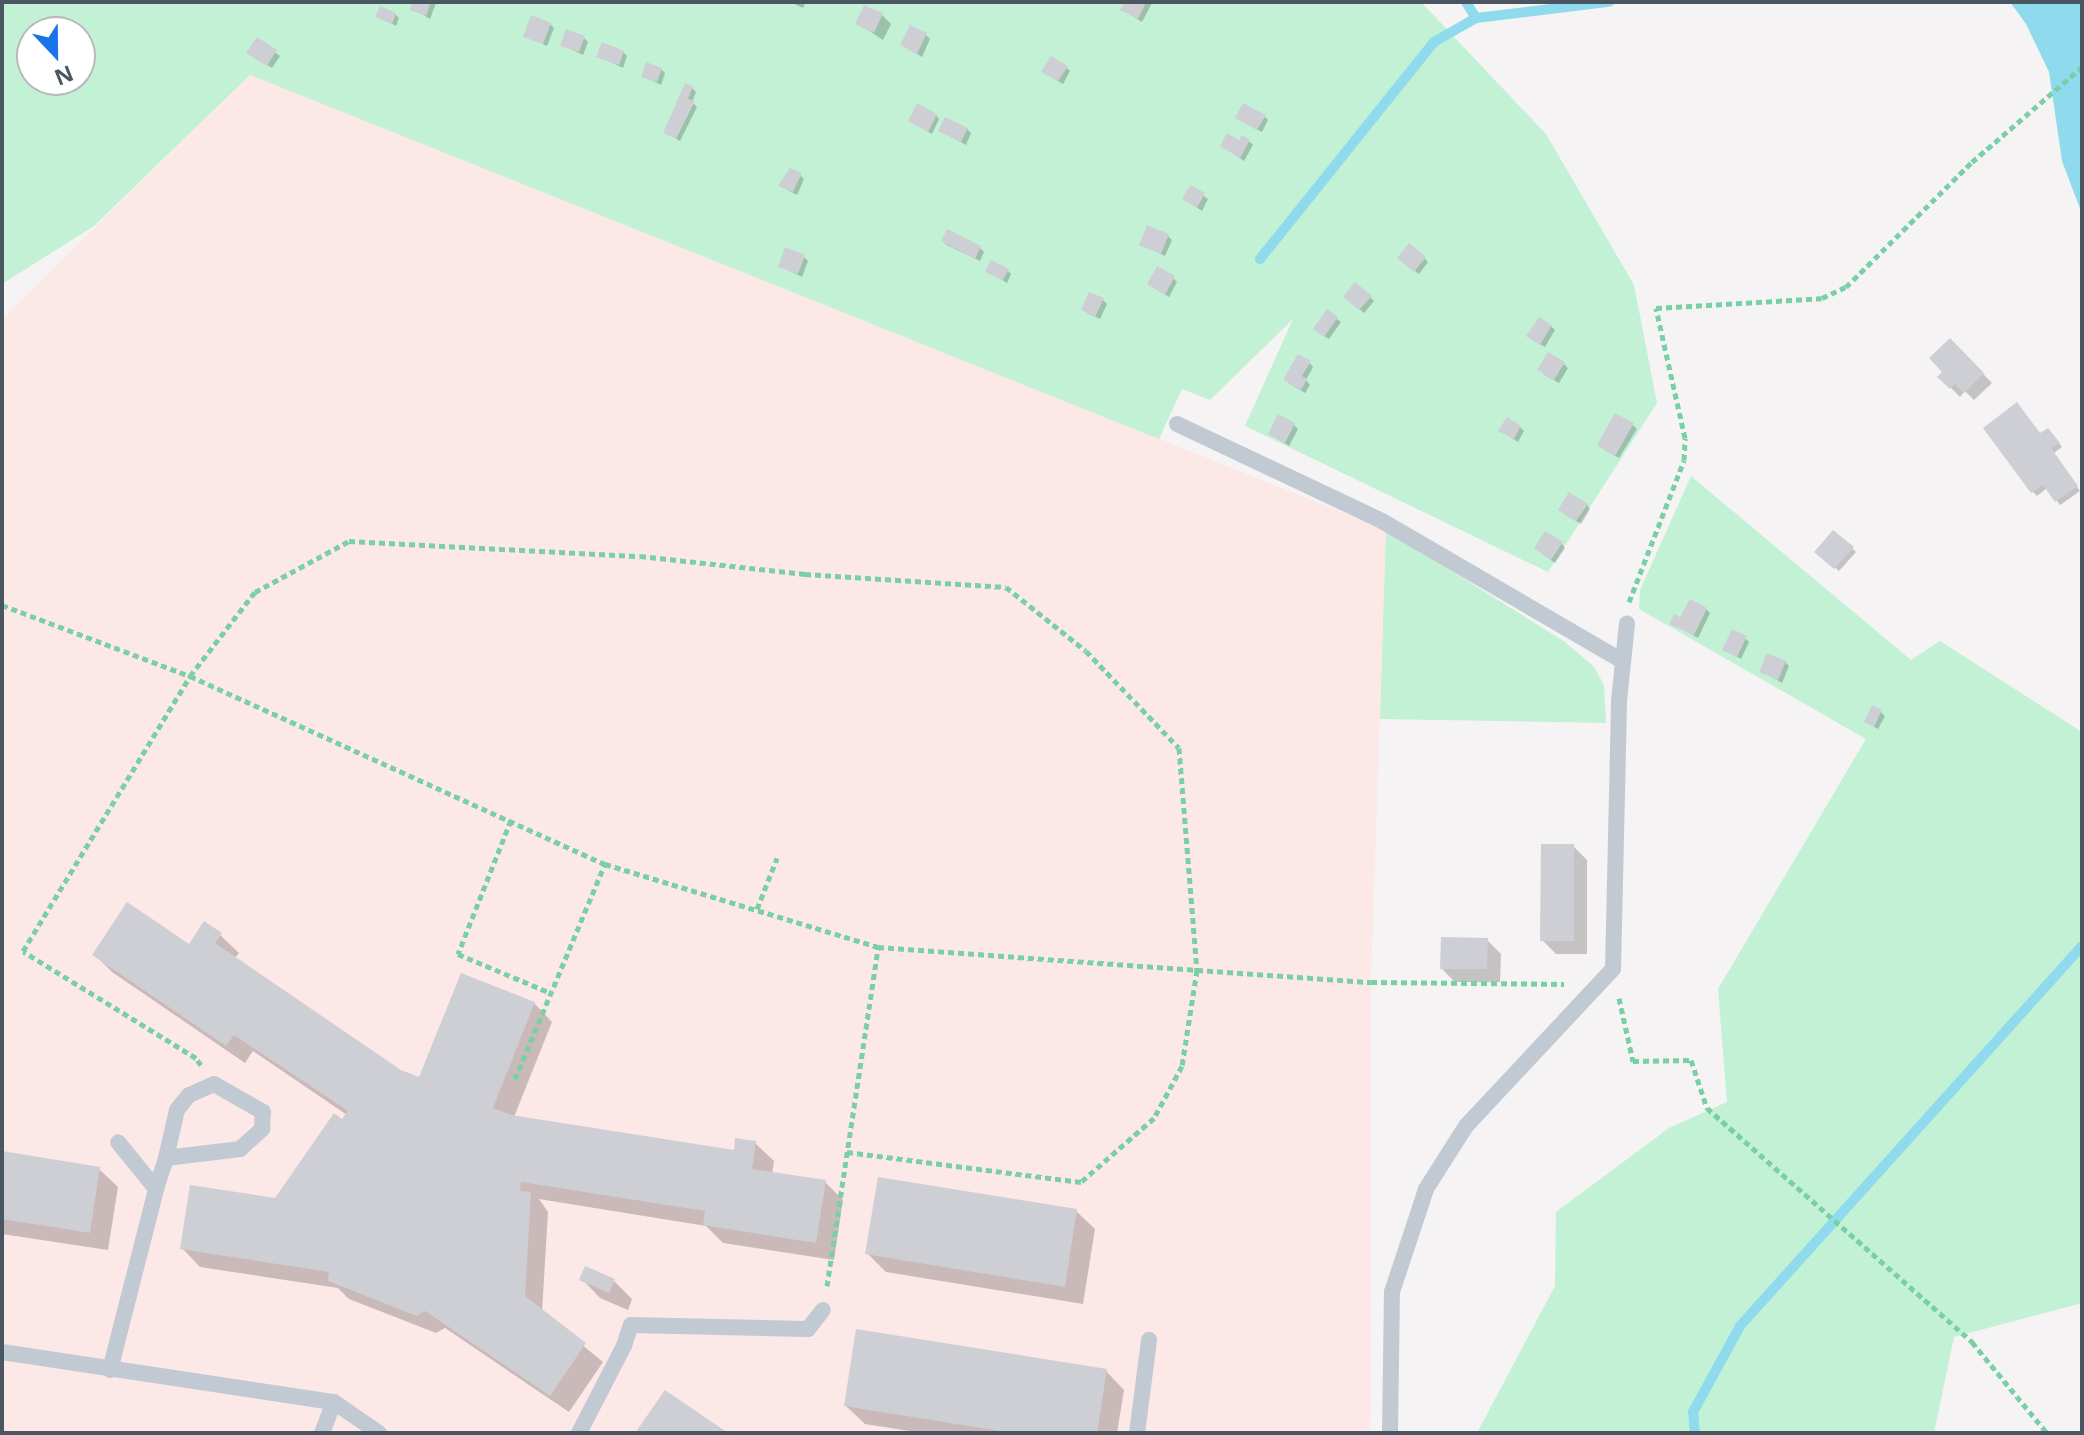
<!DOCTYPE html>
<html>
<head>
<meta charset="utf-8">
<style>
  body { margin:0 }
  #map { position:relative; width:2084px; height:1435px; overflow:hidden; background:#f5f3f3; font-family:"Open Sans",sans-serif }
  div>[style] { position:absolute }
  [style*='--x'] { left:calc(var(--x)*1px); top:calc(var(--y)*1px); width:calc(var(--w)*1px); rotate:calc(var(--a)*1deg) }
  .medical>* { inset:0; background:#fce8e6 }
  .green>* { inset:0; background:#c3f1d5 }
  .water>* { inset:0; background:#90daee }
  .shadow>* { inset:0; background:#0003 }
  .stream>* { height:10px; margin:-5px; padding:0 5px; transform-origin:5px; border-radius:5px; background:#90daee }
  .building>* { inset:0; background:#cdcfd5 }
  .path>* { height:5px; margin-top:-2.5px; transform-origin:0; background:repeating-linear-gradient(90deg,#7ad0a6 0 6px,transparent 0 10px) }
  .service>* { height:16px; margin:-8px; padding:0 8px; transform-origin:8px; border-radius:8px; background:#c1cad2 }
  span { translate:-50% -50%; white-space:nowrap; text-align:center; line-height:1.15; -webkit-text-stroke:6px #fff; paint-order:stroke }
  .frame { position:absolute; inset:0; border:4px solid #4a5661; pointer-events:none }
  .north { position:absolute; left:16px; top:16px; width:80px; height:80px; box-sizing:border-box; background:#fff; border:2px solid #b7bbc0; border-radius:50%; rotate:158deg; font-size:22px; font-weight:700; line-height:32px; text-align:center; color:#4a5661 }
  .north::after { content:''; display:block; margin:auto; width:28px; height:36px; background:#1a73e8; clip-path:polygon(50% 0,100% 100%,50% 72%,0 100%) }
</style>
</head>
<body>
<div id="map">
  <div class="medical">
    <i style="clip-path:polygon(250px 75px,1386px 530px,1371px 979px,1370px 1433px,2px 1433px,2px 319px)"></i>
  </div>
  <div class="green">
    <i style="clip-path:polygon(evenodd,2px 2px,1421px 2px,1546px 134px,1634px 285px,1657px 403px,1548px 572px,1245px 426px,1293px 319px,1210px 400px,1182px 389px,1159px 439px,250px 75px,94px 226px,2px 284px,2px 2px,32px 32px,80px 32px,80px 80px,32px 80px,32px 32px)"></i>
    <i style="clip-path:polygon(1691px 476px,1911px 660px,1940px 641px,2082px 732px,2082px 1303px,1954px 1337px,1934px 1433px,1477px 1433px,1555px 1286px,1556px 1212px,1669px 1128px,1727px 1102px,1718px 989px,1866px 739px,1639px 609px,1640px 590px)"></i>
    <i style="clip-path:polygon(1386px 530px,1565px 642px,1594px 667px,1604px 685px,1606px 723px,1380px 719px)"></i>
  </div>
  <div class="water">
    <i style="clip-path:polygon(2010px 2px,2082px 2px,2082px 214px,2062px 161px,2049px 72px,2026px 24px)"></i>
  </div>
  <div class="shadow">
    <i style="clip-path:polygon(415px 2px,436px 3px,430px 19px,413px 9px)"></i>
    <i style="clip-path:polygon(790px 2px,806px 2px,803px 8px)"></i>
    <i style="clip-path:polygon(1127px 2px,1152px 3px,1142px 22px,1123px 10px)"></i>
    <i style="clip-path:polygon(395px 14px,399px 18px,396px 26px,378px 16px)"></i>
    <i style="clip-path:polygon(882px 15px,891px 24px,883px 40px,857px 23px)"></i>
    <i style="clip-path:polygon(550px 24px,554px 28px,547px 46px,526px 36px)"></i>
    <i style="clip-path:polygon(926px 35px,930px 39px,922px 57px,902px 45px)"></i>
    <i style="clip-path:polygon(584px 38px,588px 42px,583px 55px,562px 45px)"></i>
    <i style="clip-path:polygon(258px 39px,280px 56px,272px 68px,253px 56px)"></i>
    <i style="clip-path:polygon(623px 52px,627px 56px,623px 68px,598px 56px)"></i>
    <i style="clip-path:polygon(1066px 67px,1070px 71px,1063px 84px,1048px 75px)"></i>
    <i style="clip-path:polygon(661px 69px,665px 73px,661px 85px,643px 76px)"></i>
    <i style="clip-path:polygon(692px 88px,696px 92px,692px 102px,697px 107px,680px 141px,665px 132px)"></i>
    <i style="clip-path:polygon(936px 115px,939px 119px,932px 134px,910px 121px)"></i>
    <i style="clip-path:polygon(1264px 116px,1268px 120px,1262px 132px,1237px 118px)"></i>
    <i style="clip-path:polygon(967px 129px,971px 133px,966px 145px,940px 131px)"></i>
    <i style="clip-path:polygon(1249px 141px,1253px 145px,1244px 161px,1222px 146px)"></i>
    <i style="clip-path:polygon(800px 175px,804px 179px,797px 195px,780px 186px)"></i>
    <i style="clip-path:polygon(1191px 187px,1208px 199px,1202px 211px,1184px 199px)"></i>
    <i style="clip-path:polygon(948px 232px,980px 248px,984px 252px,980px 261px,947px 245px,943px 241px)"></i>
    <i style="clip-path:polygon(1168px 236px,1172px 240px,1165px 256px,1142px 245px)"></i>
    <i style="clip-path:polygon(804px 257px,808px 261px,802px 277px,780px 266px)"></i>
    <i style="clip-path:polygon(1424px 258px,1428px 262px,1419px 274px,1403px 262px)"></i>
    <i style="clip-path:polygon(1007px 270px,1011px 274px,1007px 283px,987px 271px)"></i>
    <i style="clip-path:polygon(1173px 278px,1177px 282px,1169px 297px,1149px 284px)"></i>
    <i style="clip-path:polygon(1370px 297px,1374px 301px,1364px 313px,1349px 300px)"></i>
    <i style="clip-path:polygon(1103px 300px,1107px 304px,1100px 319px,1087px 313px)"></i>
    <i style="clip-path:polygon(1327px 312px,1341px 322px,1329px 339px,1319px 333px)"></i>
    <i style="clip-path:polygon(1551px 326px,1555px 330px,1545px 347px,1533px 340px)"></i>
    <i style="clip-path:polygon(1950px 340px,1992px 383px,1974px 400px,1965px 391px,1960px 397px,1940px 377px,1945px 372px)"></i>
    <i style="clip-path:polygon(1310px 363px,1313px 367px,1306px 380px,1310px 385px,1305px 393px,1290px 384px)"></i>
    <i style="clip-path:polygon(1564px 364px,1568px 368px,1559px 383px,1543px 374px)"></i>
    <i style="clip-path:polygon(1294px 425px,1298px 429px,1289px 446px,1270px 434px)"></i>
    <i style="clip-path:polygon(1633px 425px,1637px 429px,1619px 458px,1603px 449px)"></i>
    <i style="clip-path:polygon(1520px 427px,1524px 431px,1518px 442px,1501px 431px)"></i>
    <i style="clip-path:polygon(2051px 434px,2062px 447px,2054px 453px,2080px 491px,2060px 505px,2047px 488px,2037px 496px,2033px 492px,2040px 435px)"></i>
    <i style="clip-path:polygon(1587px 505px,1590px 509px,1581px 524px,1564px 514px)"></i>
    <i style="clip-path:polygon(1834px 532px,1856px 552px,1839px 571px,1817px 551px)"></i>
    <i style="clip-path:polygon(1562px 544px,1565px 548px,1555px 563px,1540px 552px)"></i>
    <i style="clip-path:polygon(1706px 609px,1710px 613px,1698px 638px,1672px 623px)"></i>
    <i style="clip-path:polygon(1745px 638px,1749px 642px,1741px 659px,1724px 649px)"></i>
    <i style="clip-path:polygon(1785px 662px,1789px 666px,1782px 683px,1761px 671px)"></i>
    <i style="clip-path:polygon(1881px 712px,1885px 716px,1878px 729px,1866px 722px)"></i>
    <i style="clip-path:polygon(1573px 846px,1587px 860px,1587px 954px,1556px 954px,1542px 940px)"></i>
    <i style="clip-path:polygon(220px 935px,239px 953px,234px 959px,400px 1072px,420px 1080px,534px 1003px,552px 1022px,514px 1117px,735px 1153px,755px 1143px,774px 1161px,772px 1174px,825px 1182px,843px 1200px,834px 1260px,723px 1243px,706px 1226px,539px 1199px,548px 1212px,542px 1312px,603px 1362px,569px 1412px,445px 1328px,436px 1333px,349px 1299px,338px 1288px,200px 1267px,182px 1248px,276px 1200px,347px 1115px,253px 1051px,245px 1063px,112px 972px,94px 954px,189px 947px)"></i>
    <i style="clip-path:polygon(1487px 940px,1501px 954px,1500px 982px,1455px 982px,1442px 969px)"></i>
    <i style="clip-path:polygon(2px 1153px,99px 1169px,118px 1187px,108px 1250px,2px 1234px)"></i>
    <i style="clip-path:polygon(1076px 1211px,1095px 1229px,1083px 1304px,886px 1272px,867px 1253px)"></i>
    <i style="clip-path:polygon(582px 1279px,614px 1281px,632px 1299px,628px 1310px,600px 1298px)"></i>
    <i style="clip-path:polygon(1106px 1371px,1124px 1390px,1117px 1433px,922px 1433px,865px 1424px,846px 1406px)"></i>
  </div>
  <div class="stream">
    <i style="--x:1466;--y:2;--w:19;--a:58"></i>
    <i style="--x:1476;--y:18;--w:134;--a:-6.9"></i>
    <i style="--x:1260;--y:259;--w:278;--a:-51.3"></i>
    <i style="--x:1434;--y:42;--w:48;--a:-29.7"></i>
    <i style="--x:1695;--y:1433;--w:21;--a:-95"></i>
    <i style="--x:1693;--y:1412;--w:98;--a:-61.3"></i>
    <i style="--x:1740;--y:1326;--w:511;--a:-48.01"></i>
  </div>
  <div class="building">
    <i style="clip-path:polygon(413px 2px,431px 2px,426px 16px,410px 10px)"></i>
    <i style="clip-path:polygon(1125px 2px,1146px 2px,1138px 19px,1120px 10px)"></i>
    <i style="clip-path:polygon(864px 5px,883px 13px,874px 33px,855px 24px)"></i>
    <i style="clip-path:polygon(380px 6px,396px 13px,392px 24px,375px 17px)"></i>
    <i style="clip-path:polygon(531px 15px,551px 23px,543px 44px,523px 37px)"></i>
    <i style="clip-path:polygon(910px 25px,927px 33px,917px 54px,900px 45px)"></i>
    <i style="clip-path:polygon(566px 29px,585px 36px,579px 52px,560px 46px)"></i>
    <i style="clip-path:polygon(257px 37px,277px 50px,267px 66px,246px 53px)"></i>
    <i style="clip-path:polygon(602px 42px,624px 51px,619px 65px,596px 57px)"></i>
    <i style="clip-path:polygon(1051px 56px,1068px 66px,1058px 81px,1041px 72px)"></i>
    <i style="clip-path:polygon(646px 62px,662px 68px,657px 82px,641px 77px)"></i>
    <i style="clip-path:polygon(685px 83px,693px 86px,688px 99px,695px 101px,676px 139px,663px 133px)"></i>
    <i style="clip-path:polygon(917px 103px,937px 114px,928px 132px,908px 121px)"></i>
    <i style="clip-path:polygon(1243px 103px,1266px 115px,1257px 130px,1235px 118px)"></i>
    <i style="clip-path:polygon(945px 117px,968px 128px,961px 142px,938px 131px)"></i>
    <i style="clip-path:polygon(1227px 133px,1239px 140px,1242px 135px,1250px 140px,1240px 158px,1220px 146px)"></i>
    <i style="clip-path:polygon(790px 168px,802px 173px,793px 192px,778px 186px)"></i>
    <i style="clip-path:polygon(1190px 185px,1205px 193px,1197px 208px,1182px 199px)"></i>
    <i style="clip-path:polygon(1147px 225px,1169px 234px,1161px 254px,1139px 245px)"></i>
    <i style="clip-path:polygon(947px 229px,981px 246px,975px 259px,941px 241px)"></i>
    <i style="clip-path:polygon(1409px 243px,1426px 257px,1414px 272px,1397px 258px)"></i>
    <i style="clip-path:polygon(785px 247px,805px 255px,798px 274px,778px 267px)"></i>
    <i style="clip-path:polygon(991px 260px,1009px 269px,1003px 280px,985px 272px)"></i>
    <i style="clip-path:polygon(1157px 266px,1175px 276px,1165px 295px,1147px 284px)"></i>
    <i style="clip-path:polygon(1355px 282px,1372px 296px,1359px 310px,1343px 297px)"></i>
    <i style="clip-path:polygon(1089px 292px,1104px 298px,1095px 317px,1081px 310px)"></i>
    <i style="clip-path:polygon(1327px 309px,1338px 317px,1324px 337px,1313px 329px)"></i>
    <i style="clip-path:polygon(1539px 317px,1552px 325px,1540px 345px,1526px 336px)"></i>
    <i style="clip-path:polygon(1950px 338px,1984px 373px,1964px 393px,1955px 384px,1950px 389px,1937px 377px,1942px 372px,1929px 358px)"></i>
    <i style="clip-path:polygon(1548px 352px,1565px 362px,1554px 380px,1537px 370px)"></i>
    <i style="clip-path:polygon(1298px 354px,1311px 361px,1302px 376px,1307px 379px,1301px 390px,1283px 380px)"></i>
    <i style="clip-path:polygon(2017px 402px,2040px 433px,2048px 428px,2060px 443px,2051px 448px,2078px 486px,2055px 502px,2043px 485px,2031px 493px,1983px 428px)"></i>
    <i style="clip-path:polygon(1615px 413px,1634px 423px,1615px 456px,1597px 445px)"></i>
    <i style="clip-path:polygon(1278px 414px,1295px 423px,1285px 443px,1268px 434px)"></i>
    <i style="clip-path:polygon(1507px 417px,1521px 426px,1514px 439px,1498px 431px)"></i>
    <i style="clip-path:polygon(1569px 492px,1588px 504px,1576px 521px,1558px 510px)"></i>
    <i style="clip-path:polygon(1833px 530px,1854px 547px,1834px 569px,1814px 552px)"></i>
    <i style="clip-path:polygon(1545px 531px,1563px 542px,1551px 560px,1534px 548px)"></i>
    <i style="clip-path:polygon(1690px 599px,1707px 608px,1694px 635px,1669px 624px,1674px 614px,1680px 617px)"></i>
    <i style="clip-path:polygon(1732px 629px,1747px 636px,1737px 657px,1722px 650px)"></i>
    <i style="clip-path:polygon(1767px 653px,1786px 661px,1778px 680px,1759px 672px)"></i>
    <i style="clip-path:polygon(1872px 705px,1882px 710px,1874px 727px,1864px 722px)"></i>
    <i style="clip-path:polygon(1541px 844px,1574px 844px,1574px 941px,1540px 941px)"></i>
    <i style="clip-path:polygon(127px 902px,189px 944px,204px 921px,222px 933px,215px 943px,401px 1070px,419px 1077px,461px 973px,535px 1002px,493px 1108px,511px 1115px,734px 1150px,735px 1138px,756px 1141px,752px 1169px,826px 1180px,816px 1243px,703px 1225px,705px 1211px,521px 1182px,520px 1191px,531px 1192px,525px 1296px,586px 1343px,550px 1396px,425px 1311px,417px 1316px,328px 1281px,329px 1272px,180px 1249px,190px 1185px,275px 1198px,334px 1113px,342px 1119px,348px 1111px,234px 1035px,226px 1046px,92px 955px)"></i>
    <i style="clip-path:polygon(1441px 937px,1488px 938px,1487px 969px,1440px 969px)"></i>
    <i style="clip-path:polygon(2px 1151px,100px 1167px,90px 1233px,2px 1219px)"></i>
    <i style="clip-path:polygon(878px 1177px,1077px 1209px,1065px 1287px,865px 1254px)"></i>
    <i style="clip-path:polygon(585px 1266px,615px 1279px,609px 1293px,579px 1280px)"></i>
    <i style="clip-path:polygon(856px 1329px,1107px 1369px,1097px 1433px,1012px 1433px,844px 1406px)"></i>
    <i style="clip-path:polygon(665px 1390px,728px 1433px,635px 1433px)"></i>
  </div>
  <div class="path">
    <i style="--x:1629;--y:602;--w:152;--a:-68.8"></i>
    <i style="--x:1684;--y:460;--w:22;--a:-87"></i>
    <i style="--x:1685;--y:438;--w:133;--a:-102.6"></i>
    <i style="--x:1656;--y:308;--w:166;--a:-3.4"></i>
    <i style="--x:1822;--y:298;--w:26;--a:-25"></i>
    <i style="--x:1846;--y:287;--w:177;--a:-44.8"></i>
    <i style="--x:1972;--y:162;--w:145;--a:-40.8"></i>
    <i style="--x:2;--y:605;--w:201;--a:20.7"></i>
    <i style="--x:190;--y:676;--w:106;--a:-52.3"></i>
    <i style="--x:255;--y:592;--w:107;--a:-28.5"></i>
    <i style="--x:349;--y:541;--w:291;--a:3"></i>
    <i style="--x:640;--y:556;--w:166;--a:6.2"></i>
    <i style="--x:805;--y:574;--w:201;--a:3.7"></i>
    <i style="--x:1006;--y:587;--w:102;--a:38.7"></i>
    <i style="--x:1086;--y:651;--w:134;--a:46.2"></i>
    <i style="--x:1179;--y:748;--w:223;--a:85.4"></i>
    <i style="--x:1197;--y:970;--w:97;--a:98.9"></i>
    <i style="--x:1182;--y:1066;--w:59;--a:118.3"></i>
    <i style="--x:1154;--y:1118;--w:97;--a:138.8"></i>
    <i style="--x:1081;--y:1182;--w:236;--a:-172.7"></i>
    <i style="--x:511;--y:820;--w:144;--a:111.6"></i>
    <i style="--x:458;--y:954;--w:101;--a:22.8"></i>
    <i style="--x:757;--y:909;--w:55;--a:-68.6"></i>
    <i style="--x:1619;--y:998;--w:65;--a:77.5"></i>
    <i style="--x:1633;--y:1061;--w:58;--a:-1"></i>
    <i style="--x:1691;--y:1060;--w:51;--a:71.6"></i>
    <i style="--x:1707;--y:1108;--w:354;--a:41.4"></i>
    <i style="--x:1972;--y:1342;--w:118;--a:50.5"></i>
    <i style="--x:201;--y:1065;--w:9;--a:-126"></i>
    <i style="--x:196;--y:1058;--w:203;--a:-148.3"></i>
    <i style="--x:23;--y:951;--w:322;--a:-58.7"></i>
    <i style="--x:190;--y:676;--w:456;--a:24.4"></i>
    <i style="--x:605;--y:864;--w:285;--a:16.9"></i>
    <i style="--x:878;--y:947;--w:494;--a:4.1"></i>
    <i style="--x:1371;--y:982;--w:193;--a:0.6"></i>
    <i style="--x:515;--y:1079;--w:233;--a:-67.3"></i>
    <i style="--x:827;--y:1286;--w:343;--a:-81.4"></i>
  </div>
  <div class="service">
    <i style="--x:1177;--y:424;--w:227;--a:25.3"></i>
    <i style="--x:1382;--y:521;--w:279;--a:30.2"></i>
    <i style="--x:156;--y:1189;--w:33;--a:-72"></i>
    <i style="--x:166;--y:1158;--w:75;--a:-6.9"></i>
    <i style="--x:240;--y:1149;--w:30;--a:-42"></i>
    <i style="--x:262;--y:1129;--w:17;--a:-87"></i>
    <i style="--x:263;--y:1112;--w:56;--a:-150.3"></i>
    <i style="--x:214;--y:1084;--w:27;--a:156"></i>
    <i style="--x:189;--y:1095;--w:19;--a:129"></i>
    <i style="--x:177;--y:1110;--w:49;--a:102.9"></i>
    <i style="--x:2;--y:1352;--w:336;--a:8.6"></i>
    <i style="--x:334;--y:1402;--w:55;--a:34.6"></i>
    <i style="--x:110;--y:1370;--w:187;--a:-75.7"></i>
    <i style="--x:156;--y:1189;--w:60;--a:-129"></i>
    <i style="--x:322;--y:1433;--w:33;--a:-69"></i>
    <i style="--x:579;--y:1433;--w:98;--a:-62.7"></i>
    <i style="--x:624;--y:1346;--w:22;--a:-72"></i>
    <i style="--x:631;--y:1325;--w:177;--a:1.3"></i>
    <i style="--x:808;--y:1329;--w:24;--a:-52"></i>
    <i style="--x:1137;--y:1433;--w:94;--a:-82.6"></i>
    <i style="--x:1390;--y:1433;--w:141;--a:-89.2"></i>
    <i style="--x:1392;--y:1292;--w:108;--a:-71.7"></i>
    <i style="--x:1426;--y:1189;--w:75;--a:-57.6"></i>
    <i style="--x:1466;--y:1126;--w:215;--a:-46.9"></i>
    <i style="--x:1613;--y:969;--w:268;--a:-88.7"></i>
    <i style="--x:1619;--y:701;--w:78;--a:-84.1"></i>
  </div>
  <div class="frame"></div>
  <div class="north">N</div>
</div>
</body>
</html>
